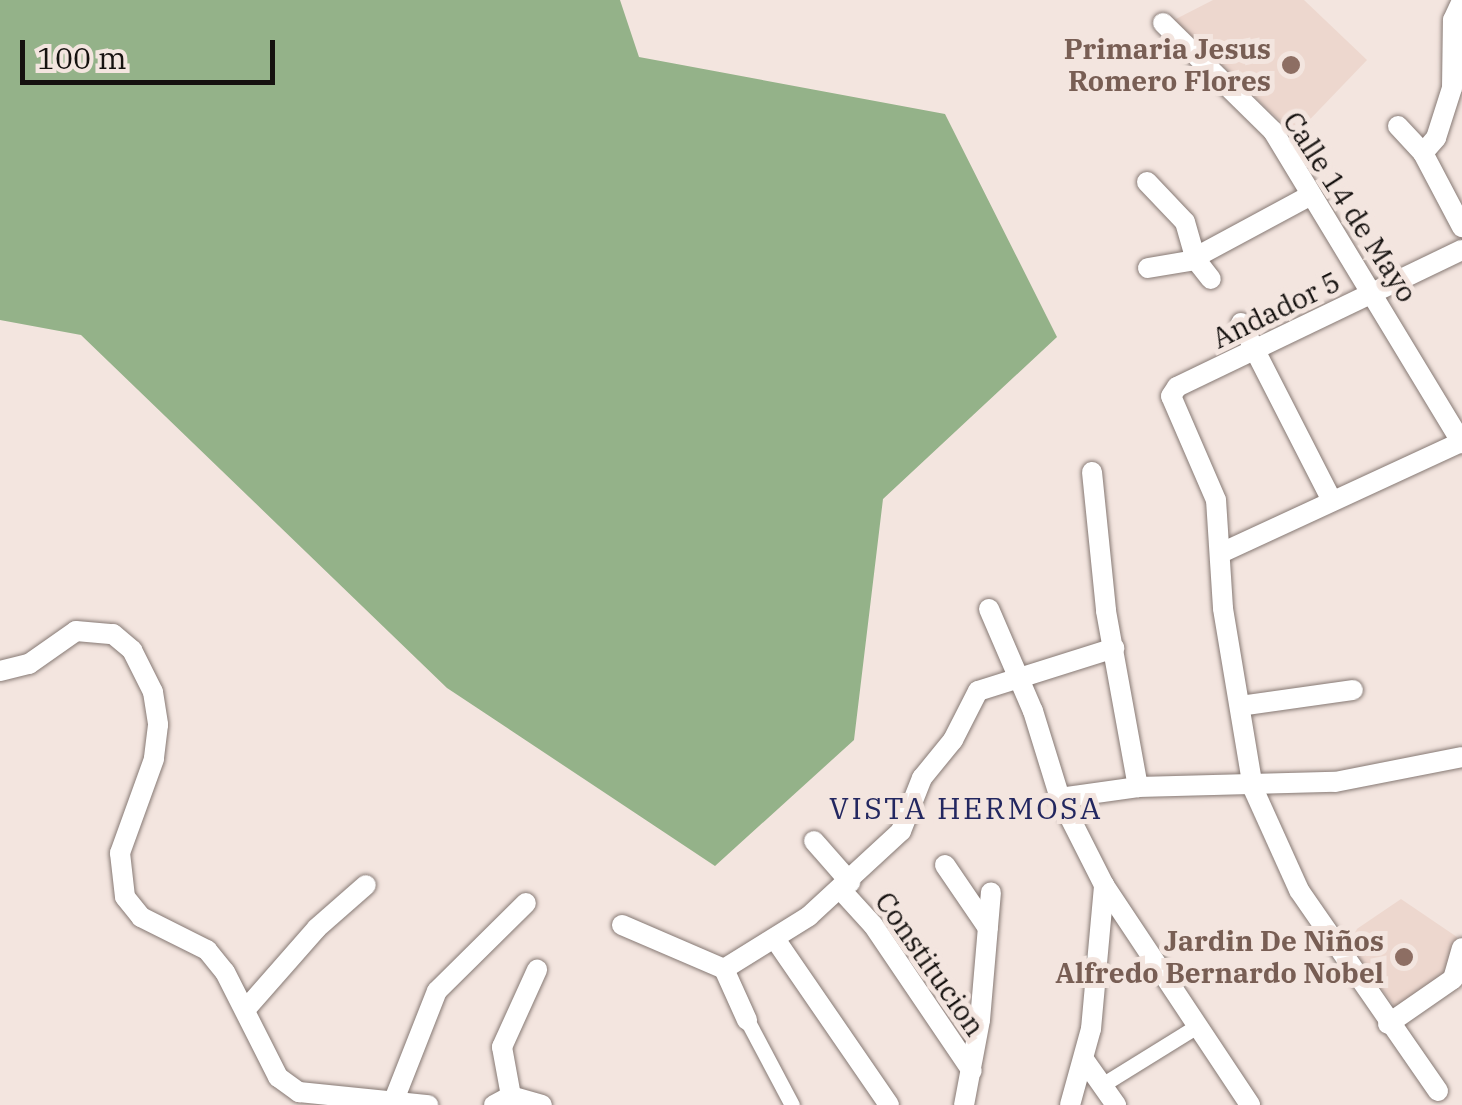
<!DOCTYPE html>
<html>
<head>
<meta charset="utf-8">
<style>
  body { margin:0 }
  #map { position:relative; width:1462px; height:1105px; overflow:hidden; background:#f3e5df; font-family:"IBM Plex Serif",serif }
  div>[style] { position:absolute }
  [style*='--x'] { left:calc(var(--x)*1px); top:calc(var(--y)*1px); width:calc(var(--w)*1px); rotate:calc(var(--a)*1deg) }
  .built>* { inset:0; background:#edd7ce }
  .forest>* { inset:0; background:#94b289 }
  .roads { filter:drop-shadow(0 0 2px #867974) drop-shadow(0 0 2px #867974) }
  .pedestrian>* { height:15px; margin:-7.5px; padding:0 7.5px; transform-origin:7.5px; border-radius:7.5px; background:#fff }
  .minor>* { height:20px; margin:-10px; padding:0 10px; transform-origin:10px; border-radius:10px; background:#fff }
  .dots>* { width:28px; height:28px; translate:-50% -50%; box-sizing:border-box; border:5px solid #f3e5df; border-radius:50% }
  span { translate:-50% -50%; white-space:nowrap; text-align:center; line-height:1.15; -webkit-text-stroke:10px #f3e5df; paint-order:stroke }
  .education-label { font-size:28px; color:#785e54; font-weight:700 }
  .right { translate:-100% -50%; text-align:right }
  .street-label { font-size:28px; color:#161210 }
  .neighbourhood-label { font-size:30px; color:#232760; letter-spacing:2.5px }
  .scale { position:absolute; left:20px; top:40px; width:255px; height:45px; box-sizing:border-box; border:5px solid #161210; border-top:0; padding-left:12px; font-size:30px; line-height:35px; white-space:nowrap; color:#161210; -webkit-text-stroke:8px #f3e5df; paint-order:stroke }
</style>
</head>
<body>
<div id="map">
  <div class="built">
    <i style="clip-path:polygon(1213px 0,1304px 0,1367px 60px,1295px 135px,1174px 20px)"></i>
    <i style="clip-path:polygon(1401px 899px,1457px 937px,1449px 974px,1398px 1010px,1342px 939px)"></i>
  </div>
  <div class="forest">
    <i style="clip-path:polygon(0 0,620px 0,639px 57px,945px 114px,1057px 337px,883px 499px,854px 740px,715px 866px,447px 688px,81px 335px,0 320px)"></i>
  </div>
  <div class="roads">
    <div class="pedestrian">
      <i style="--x:747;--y:1020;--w:96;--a:62.1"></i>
      <i style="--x:1102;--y:1085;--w:108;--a:-31.8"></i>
    </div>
    <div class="minor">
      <i style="--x:1163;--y:23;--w:154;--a:44.5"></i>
      <i style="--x:1273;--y:131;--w:365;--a:58.8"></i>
      <i style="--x:1398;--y:126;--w:37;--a:47"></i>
      <i style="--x:1423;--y:153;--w:84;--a:62.2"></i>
      <i style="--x:1423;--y:153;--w:20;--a:-49"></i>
      <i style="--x:1436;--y:138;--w:52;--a:-72.3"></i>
      <i style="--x:1452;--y:88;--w:68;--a:-89.2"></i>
      <i style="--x:1453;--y:20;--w:21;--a:-65"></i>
      <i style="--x:1147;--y:182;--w:55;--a:46.5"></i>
      <i style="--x:1185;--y:222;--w:40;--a:74"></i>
      <i style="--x:1196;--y:260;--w:24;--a:52"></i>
      <i style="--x:1196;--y:257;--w:131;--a:-28.3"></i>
      <i style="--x:1148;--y:268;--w:49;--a:-9.5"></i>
      <i style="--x:1241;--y:323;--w:198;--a:62.9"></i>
      <i style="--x:1092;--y:472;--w:140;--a:84.2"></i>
      <i style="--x:1106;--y:611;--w:179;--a:79.7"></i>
      <i style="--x:1221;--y:553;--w:264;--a:-24.8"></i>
      <i style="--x:989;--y:609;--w:111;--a:66.7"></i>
      <i style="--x:1033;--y:711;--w:91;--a:72.8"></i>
      <i style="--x:1060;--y:798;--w:97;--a:63.2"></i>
      <i style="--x:1104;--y:885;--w:264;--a:56.4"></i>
      <i style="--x:0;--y:671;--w:30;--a:-14"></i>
      <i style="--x:29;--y:664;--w:57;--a:-35.1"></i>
      <i style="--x:76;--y:631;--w:37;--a:5"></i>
      <i style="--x:113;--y:634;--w:25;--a:40"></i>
      <i style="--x:132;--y:650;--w:47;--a:63.4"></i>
      <i style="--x:153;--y:692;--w:33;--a:81"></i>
      <i style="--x:158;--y:725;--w:34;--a:97"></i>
      <i style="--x:154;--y:759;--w:100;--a:109.9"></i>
      <i style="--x:120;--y:853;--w:44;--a:83.5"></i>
      <i style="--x:125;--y:897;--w:26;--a:51"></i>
      <i style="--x:141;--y:917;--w:74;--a:26.6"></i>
      <i style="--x:207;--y:950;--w:28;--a:51"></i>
      <i style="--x:225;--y:972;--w:118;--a:63.2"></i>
      <i style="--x:278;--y:1077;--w:26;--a:36"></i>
      <i style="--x:299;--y:1092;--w:130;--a:5.8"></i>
      <i style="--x:1240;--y:706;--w:114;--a:-8.1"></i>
      <i style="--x:1060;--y:798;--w:79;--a:-8"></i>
      <i style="--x:1138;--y:787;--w:197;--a:-1.5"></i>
      <i style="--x:1335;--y:782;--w:129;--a:-11.1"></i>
      <i style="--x:814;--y:841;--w:55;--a:48.7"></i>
      <i style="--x:945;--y:865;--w:76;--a:55.7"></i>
      <i style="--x:841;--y:890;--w:47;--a:47.6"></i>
      <i style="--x:873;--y:925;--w:176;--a:55.9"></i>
      <i style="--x:622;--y:925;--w:111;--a:23.3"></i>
      <i style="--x:724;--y:969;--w:100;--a:-31.9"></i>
      <i style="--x:809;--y:916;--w:125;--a:-42.7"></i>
      <i style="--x:901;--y:831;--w:57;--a:-68.4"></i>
      <i style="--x:922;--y:778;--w:49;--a:-50.8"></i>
      <i style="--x:953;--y:740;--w:55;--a:-63"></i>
      <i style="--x:978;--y:691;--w:143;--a:-17.5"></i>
      <i style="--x:775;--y:939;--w:201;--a:55.5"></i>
      <i style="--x:724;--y:969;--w:56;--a:65.7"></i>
      <i style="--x:245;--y:1010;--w:109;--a:-48.7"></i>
      <i style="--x:317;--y:928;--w:65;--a:-41.3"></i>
      <i style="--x:1388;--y:1024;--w:79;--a:-34.7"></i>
      <i style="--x:1453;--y:979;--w:32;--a:-74"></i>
      <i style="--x:1085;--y:1061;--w:54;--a:54.8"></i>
      <i style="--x:1438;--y:1091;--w:244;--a:-124.7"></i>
      <i style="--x:1299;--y:890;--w:112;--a:-114.3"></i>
      <i style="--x:1253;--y:788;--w:182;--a:-99.5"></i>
      <i style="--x:1223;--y:608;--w:108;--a:-93.7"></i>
      <i style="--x:1216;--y:500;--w:113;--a:-113.4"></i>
      <i style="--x:1171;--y:396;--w:11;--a:-56"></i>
      <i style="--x:1177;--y:387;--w:316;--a:-25.7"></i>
      <i style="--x:511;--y:1096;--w:50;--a:-100.4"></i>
      <i style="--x:502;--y:1047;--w:85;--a:-65.6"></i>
      <i style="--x:394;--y:1100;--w:117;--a:-68.5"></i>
      <i style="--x:437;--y:991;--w:125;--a:-44.7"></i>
      <i style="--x:494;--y:1105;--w:19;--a:-28"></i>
      <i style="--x:511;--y:1096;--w:32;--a:16"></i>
      <i style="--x:964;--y:1105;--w:86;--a:-79.3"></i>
      <i style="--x:980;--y:1020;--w:128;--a:-85.1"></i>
      <i style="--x:1070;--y:1105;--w:79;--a:-74.6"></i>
      <i style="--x:1091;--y:1029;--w:145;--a:-84.8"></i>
    </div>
  </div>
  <div class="dots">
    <i style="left:1291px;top:65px;background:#8d6e63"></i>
    <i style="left:1404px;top:957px;background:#8d6e63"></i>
  </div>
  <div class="education-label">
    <span class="right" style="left:1271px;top:65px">Primaria Jesus<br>Romero Flores</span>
    <span class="right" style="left:1384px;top:957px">Jardin De Niños<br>Alfredo Bernardo Nobel</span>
  </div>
  <div class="street-label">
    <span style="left:1350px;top:207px;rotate:57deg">Calle 14 de Mayo</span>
    <span style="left:1276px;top:310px;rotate:-26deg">Andador 5</span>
    <span style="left:930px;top:964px;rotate:55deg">Constitucion</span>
  </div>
  <div class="neighbourhood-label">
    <span style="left:966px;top:808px">VISTA HERMOSA</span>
  </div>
  <div class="scale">100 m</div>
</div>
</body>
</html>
